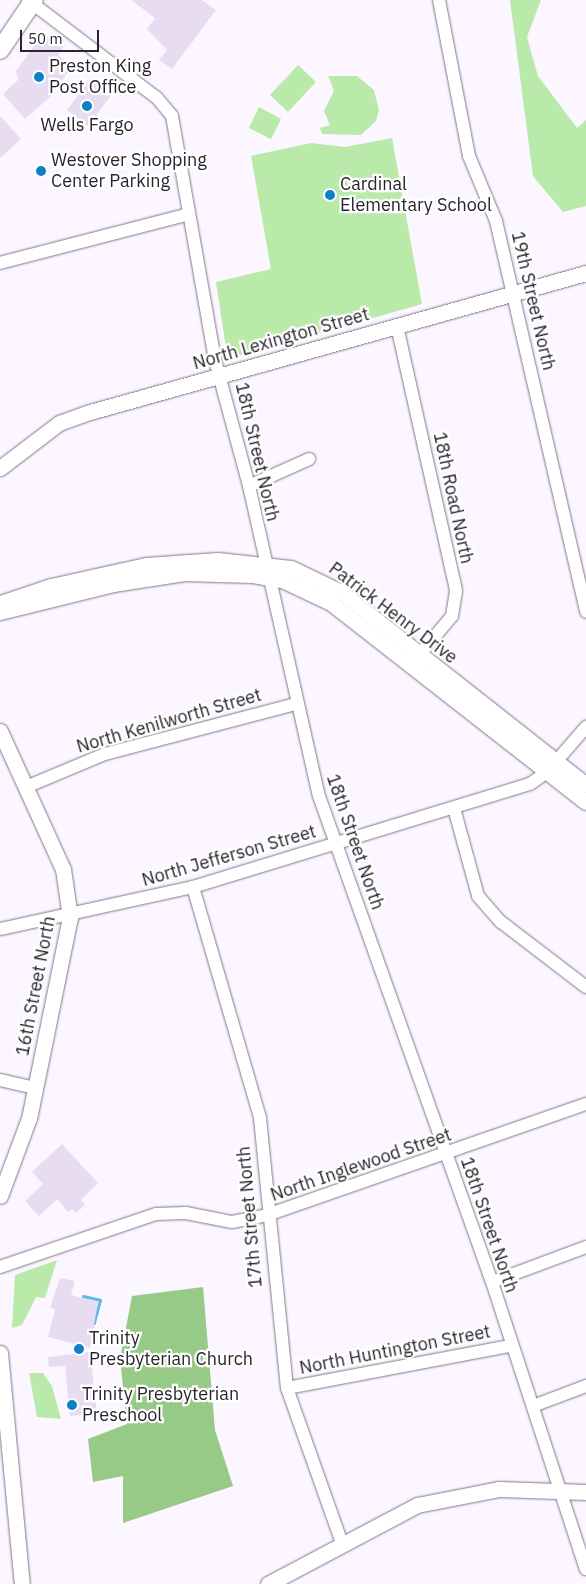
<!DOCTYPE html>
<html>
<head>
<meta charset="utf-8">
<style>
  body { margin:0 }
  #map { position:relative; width:586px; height:1584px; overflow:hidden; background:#fbf6ff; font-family:"IBM Plex Sans",sans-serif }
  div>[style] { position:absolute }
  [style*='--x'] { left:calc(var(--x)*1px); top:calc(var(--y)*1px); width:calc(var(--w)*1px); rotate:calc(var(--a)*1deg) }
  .green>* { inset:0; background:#baeaaa }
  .forest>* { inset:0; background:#98ca87 }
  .stream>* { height:3px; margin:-1.5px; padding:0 1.5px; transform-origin:1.5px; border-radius:1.5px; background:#60bae5 }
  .building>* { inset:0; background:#e7dcf0 }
  .roads { filter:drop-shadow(0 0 1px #807688) drop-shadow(0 0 1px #807688) }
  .minor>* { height:12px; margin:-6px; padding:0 6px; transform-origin:6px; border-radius:6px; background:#fff }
  .tertiary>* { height:15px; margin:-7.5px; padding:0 7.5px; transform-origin:7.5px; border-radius:7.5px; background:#fff }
  .secondary>* { height:18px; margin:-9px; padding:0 9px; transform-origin:9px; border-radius:9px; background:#fff }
  .dots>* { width:14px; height:14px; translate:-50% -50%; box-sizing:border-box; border:2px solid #fff; border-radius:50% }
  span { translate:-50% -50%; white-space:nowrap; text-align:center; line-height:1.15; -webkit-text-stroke:4.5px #fff; paint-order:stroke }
  .poi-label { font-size:18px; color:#29242c }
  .left { translate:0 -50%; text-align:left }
  .street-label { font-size:18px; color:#29242c }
  .scale { position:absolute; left:20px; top:30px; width:79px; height:22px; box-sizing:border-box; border:2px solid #29242c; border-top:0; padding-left:6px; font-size:15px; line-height:18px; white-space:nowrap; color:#29242c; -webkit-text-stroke:4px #fff; paint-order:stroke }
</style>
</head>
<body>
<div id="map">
  <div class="green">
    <i style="clip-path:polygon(510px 0,541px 0,527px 37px,538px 76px,577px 128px,586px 120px,586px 206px,563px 212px,533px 176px)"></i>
    <i style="clip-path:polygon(298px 65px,316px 82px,288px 112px,270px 95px)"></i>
    <i style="clip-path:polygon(328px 76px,357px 76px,374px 90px,379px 110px,376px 121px,361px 135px,322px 134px,320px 128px,330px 125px,324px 111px,334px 91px)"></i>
    <i style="clip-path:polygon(259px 107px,281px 119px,271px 139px,249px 128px)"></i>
    <i style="clip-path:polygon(392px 138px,422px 304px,231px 358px,227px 355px,216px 282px,271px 269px,251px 156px,311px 143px,345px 147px)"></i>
    <i style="clip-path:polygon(57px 1260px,45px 1298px,36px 1297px,22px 1325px,12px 1328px,15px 1275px)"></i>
    <i style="clip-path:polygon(29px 1373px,43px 1373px,52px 1386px,61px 1419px,37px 1417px)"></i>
  </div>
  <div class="forest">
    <i style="clip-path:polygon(203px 1287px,215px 1430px,233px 1486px,123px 1523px,123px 1476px,93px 1482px,88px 1439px,127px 1424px,120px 1359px,132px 1296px)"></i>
  </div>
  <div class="stream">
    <i style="--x:83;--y:1296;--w:17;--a:13"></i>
    <i style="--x:100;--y:1300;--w:24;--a:105"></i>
  </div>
  <div class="building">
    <i style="clip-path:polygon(131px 0,202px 0,216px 10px,172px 69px,159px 60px,167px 50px,147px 29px,155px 18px)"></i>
    <i style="clip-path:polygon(42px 35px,64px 46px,58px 55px,72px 66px,51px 96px,25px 119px,3px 94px,18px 80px,16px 71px)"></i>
    <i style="clip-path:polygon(90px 79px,112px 94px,88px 126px,67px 110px)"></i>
    <i style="clip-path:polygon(0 116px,21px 139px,0 158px)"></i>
    <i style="clip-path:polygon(62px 1144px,98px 1183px,81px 1200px,85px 1205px,76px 1213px,72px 1209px,68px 1212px,57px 1199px,39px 1216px,25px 1201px,43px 1184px,32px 1172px)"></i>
    <i style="clip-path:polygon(60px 1278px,75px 1281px,71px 1295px,98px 1302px,90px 1348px,48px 1337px,55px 1309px,50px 1308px)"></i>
    <i style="clip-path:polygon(90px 1352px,97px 1413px,70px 1416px,65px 1366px,49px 1367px,48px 1357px)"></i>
  </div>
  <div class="roads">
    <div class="minor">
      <i style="--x:28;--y:0;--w:162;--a:37.2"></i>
      <i style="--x:157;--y:98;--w:23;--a:50"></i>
      <i style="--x:172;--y:116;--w:248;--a:80"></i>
      <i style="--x:215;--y:360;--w:131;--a:74.9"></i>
      <i style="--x:249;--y:486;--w:318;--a:77.3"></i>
      <i style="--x:319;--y:796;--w:516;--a:70.41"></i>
      <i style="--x:492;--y:1282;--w:302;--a:71.9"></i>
      <i style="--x:439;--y:0;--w:159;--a:79.1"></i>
      <i style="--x:469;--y:156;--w:70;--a:67.4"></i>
      <i style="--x:496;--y:221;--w:401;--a:77"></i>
      <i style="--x:0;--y:263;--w:195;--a:-14.5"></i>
      <i style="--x:397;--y:326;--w:271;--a:77.4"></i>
      <i style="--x:456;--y:591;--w:25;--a:99"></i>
      <i style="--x:452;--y:616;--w:59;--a:130.2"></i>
      <i style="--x:249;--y:486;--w:66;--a:-24.2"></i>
      <i style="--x:26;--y:787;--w:86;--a:-22.7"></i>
      <i style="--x:105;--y:754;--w:196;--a:-14.7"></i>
      <i style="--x:454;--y:808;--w:91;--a:74.7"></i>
      <i style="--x:478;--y:896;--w:35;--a:49"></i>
      <i style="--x:501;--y:922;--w:107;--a:37.4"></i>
      <i style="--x:193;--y:887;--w:241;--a:73.8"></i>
      <i style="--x:260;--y:1118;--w:271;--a:84.3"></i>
      <i style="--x:287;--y:1388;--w:164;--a:70.5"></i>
      <i style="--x:0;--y:929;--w:198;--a:-12.3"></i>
      <i style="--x:193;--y:887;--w:352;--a:-17"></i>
      <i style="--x:530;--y:784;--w:21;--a:-35"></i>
      <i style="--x:547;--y:772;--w:60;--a:-49.1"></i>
      <i style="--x:0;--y:1080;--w:36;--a:13"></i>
      <i style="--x:0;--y:1267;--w:165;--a:-18.8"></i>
      <i style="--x:156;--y:1214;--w:30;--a:-2"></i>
      <i style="--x:186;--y:1213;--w:47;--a:11.1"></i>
      <i style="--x:232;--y:1222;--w:36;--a:-11"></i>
      <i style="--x:267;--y:1215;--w:338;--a:-19.2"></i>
      <i style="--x:492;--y:1282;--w:100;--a:-20.4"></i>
      <i style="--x:287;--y:1388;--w:227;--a:-10.7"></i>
      <i style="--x:533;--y:1406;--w:57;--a:-20.7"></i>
    </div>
    <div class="tertiary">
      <i style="--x:0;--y:468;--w:74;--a:-37.3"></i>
      <i style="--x:59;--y:423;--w:33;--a:-20"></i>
      <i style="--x:90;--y:412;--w:515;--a:-15.66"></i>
      <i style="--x:0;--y:603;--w:54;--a:-18.4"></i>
      <i style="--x:51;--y:586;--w:97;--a:-12.5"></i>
      <i style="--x:146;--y:565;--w:72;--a:-4"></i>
      <i style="--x:218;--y:560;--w:73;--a:6.3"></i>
      <i style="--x:291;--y:568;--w:55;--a:25.6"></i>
      <i style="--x:341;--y:592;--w:312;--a:38.2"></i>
      <i style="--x:0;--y:612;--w:116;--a:-13.9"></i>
      <i style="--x:113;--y:584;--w:72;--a:-8.8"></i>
      <i style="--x:184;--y:573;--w:69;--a:1.7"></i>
      <i style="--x:253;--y:575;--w:29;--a:10"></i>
      <i style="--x:282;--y:580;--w:54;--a:25.1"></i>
      <i style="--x:331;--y:603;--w:323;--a:38"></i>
      <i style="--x:0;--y:731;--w:152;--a:65.5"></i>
      <i style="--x:63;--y:869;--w:49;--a:81.7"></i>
      <i style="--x:70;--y:917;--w:205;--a:101.5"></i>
      <i style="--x:29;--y:1118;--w:83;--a:110.4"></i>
      <i style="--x:0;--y:1353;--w:232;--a:84.6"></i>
      <i style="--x:268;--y:1584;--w:169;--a:-27.9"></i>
      <i style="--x:417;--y:1505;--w:84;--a:-11"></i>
      <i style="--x:499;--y:1489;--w:87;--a:2"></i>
    </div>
    <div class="secondary">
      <i style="--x:0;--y:50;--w:60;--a:-55.8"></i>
    </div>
  </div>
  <div class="dots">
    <i style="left:39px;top:77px;background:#107fc9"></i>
    <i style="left:87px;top:106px;background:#107fc9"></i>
    <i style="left:41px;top:171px;background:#107fc9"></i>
    <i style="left:330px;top:195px;background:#107fc9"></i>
    <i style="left:79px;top:1349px;background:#107fc9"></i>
    <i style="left:72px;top:1405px;background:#107fc9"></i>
  </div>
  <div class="poi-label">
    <span class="left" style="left:49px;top:77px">Preston King<br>Post Office</span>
    <span style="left:87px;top:125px">Wells Fargo</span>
    <span class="left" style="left:51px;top:171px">Westover Shopping<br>Center Parking</span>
    <span class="left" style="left:340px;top:195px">Cardinal<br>Elementary School</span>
    <span class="left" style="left:89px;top:1349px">Trinity<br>Presbyterian Church</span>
    <span class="left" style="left:82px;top:1405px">Trinity Presbyterian<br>Preschool</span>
  </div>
  <div class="street-label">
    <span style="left:533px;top:301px;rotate:77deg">19th Street North</span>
    <span style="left:281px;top:339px;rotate:-16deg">North Lexington Street</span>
    <span style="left:257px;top:452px;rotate:77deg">18th Street North</span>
    <span style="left:453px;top:498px;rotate:78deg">18th Road North</span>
    <span style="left:393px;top:613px;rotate:37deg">Patrick Henry Drive</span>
    <span style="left:169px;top:721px;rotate:-16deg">North Kenilworth Street</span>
    <span style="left:355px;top:842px;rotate:71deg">18th Street North</span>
    <span style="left:229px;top:856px;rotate:-16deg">North Jefferson Street</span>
    <span style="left:36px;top:986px;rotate:-79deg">16th Street North</span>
    <span style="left:361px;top:1165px;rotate:-19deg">North Inglewood Street</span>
    <span style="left:250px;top:1217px;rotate:-95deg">17th Street North</span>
    <span style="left:489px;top:1225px;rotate:71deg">18th Street North</span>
    <span style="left:395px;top:1350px;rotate:-11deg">North Huntington Street</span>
  </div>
  <div class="scale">50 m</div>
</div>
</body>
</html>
